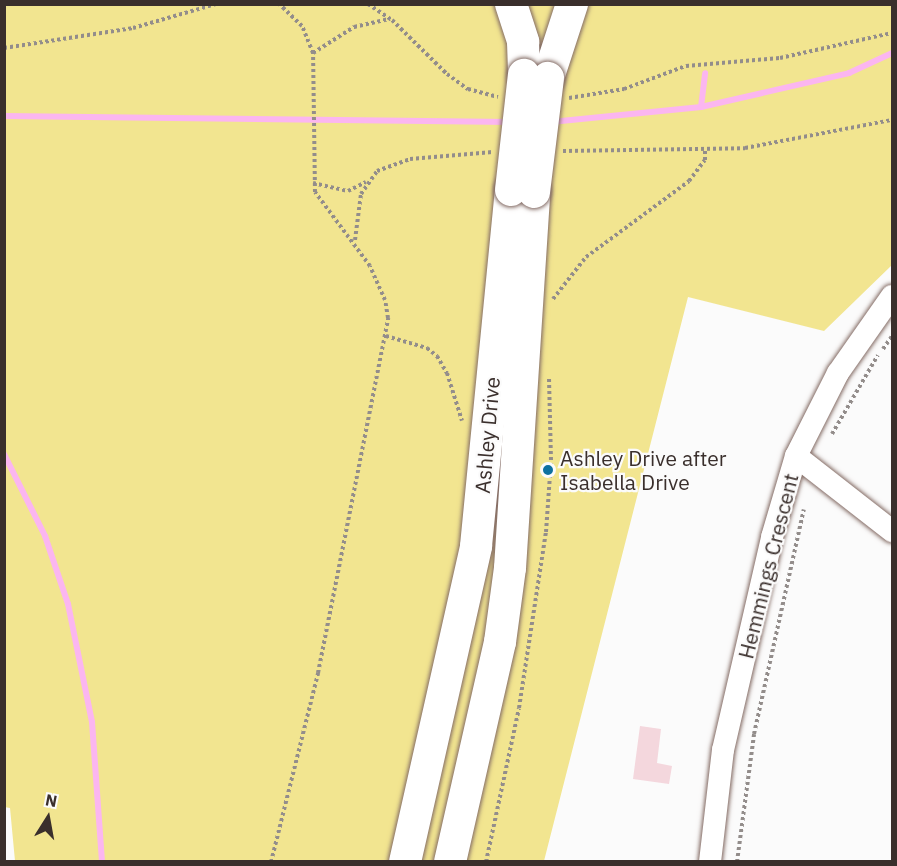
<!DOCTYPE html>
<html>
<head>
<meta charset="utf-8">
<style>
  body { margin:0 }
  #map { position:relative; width:897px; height:866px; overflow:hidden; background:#fbfbfb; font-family:"IBM Plex Sans",sans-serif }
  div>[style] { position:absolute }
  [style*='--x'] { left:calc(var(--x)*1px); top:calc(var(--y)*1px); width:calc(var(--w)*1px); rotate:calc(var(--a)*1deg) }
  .green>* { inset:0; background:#f2e590 }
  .stream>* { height:6px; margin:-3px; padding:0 3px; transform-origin:3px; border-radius:3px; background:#fbb6f0 }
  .building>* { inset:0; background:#f4d7dd }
  .path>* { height:4px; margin-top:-2px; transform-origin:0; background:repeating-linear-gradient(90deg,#938d8b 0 3px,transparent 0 6px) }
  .roads { filter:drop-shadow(0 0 2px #846c65) drop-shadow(0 0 2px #846c65) }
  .minor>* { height:22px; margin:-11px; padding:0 11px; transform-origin:11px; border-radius:11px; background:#fff }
  .secondary>* { height:32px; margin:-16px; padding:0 16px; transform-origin:16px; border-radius:16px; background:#fff }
  .bridges { filter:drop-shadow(0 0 2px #846c65) drop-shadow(0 0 2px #846c65) }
  .secondary-bridge>* { height:32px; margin:-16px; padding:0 16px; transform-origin:16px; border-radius:16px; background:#fff }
  .dots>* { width:16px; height:16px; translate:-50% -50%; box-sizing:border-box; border:3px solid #fbfbfb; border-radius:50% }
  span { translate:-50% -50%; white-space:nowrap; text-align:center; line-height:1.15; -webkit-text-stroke:4.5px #fbfbfb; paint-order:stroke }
  .street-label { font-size:21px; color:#3a2f2c }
  .poi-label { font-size:21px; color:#3a2f2c }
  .left { translate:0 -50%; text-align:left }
  .frame { position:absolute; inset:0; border:6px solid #3a2f2c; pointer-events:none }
  .north { position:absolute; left:18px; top:788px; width:60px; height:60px; -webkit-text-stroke:4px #fbfbfb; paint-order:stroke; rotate:11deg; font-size:16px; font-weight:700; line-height:24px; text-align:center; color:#3a2f2c }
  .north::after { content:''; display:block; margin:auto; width:21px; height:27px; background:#3a2f2c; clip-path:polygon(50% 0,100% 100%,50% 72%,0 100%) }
</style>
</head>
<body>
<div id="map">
  <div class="green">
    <i style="clip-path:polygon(4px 5px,892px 5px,892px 265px,824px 331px,688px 297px,544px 861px,15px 861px,10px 808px,4px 807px)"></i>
  </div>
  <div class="stream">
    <i style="--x:701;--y:107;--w:34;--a:-83"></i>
    <i style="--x:4;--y:116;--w:507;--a:0.68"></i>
    <i style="--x:551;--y:122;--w:151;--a:-5.7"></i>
    <i style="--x:701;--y:107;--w:152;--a:-12.9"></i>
    <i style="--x:849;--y:73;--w:47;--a:-24.9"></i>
    <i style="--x:4;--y:454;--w:92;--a:63.4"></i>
    <i style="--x:45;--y:536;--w:72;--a:71.3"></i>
    <i style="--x:68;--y:604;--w:120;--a:78.5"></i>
    <i style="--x:92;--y:722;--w:140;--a:85.9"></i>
  </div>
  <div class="building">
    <i style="clip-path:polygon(640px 726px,661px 729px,657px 763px,672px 766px,669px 784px,633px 779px)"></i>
  </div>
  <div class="path">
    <i style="--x:368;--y:4;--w:29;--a:34"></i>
    <i style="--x:392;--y:20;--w:77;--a:44.5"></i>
    <i style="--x:447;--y:74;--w:26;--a:36"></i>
    <i style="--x:468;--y:89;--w:31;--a:15"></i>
    <i style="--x:4;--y:48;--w:131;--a:-8.8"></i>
    <i style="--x:133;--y:28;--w:86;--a:-16.1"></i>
    <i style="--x:313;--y:53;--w:49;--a:-32.4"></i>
    <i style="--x:354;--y:27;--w:37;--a:-13"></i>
    <i style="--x:569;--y:98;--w:56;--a:-9.3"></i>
    <i style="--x:624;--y:89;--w:66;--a:-20.4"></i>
    <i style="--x:686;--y:66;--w:94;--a:-4.9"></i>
    <i style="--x:780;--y:58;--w:115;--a:-12.6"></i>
    <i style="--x:563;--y:151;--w:182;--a:-0.9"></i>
    <i style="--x:745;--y:148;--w:150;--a:-10.8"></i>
    <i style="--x:313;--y:183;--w:36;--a:13"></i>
    <i style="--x:348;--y:191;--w:20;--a:-27"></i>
    <i style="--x:355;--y:240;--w:46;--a:-82.6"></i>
    <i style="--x:361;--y:194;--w:28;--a:-55"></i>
    <i style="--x:377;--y:171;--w:35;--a:-20"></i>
    <i style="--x:410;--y:159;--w:83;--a:-4.8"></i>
    <i style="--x:553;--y:299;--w:53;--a:-51.8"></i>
    <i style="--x:586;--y:257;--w:128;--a:-36.4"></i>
    <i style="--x:689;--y:181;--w:26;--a:-53"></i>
    <i style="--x:705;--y:160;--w:11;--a:-90"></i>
    <i style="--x:386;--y:336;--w:43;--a:16.3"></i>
    <i style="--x:427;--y:348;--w:13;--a:39"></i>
    <i style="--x:437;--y:356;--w:20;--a:60"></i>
    <i style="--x:447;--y:373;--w:50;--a:72.6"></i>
    <i style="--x:883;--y:349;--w:16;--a:-55"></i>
    <i style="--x:832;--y:434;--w:91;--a:-59.8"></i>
    <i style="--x:271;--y:862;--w:195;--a:-76"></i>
    <i style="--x:318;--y:673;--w:362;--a:-78.8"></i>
    <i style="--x:388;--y:318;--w:18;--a:-99"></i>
    <i style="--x:385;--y:300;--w:37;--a:-114"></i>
    <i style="--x:370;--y:266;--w:92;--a:-126.6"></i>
    <i style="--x:315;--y:192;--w:139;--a:-90.8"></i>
    <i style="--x:313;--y:53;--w:29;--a:-112"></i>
    <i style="--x:302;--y:26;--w:32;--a:-136"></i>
    <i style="--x:486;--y:862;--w:157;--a:-77.9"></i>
    <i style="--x:519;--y:708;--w:178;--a:-81.3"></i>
    <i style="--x:546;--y:532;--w:72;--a:-86"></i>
    <i style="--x:551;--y:460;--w:84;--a:-91.4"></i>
    <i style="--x:737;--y:862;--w:129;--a:-82.4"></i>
    <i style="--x:754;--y:734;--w:230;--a:-77.5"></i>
  </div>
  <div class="roads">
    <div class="minor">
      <i style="--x:796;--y:456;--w:122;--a:38"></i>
      <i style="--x:710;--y:862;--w:113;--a:-83.4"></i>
      <i style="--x:723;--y:750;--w:219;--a:-77"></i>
      <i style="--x:772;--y:537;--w:84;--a:-73.5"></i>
      <i style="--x:796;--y:456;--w:93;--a:-63.2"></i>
      <i style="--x:838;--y:373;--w:94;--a:-55"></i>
    </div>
    <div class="secondary">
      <i style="--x:511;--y:4;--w:40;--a:72"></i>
      <i style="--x:523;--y:42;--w:33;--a:88"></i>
      <i style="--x:548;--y:78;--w:78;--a:-72"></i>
      <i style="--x:405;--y:862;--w:324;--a:-77.3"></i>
      <i style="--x:476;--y:546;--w:358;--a:-84.4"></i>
      <i style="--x:450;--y:862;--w:226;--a:-77.2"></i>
      <i style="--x:500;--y:642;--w:75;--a:-82.3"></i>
      <i style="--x:510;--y:568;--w:377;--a:-86.3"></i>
    </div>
  </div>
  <div class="bridges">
    <div class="secondary-bridge">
      <i style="--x:511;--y:190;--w:116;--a:-83.6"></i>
      <i style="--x:534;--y:192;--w:115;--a:-83"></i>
    </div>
  </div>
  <div class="dots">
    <i style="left:548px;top:470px;background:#0e719f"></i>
  </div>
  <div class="street-label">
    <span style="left:487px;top:435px;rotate:-85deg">Ashley Drive</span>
    <span style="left:768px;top:566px;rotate:-76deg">Hemmings Crescent</span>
  </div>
  <div class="poi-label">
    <span class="left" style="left:560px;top:470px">Ashley Drive after<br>Isabella Drive</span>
  </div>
  <div class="frame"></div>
  <div class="north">N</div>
</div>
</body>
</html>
